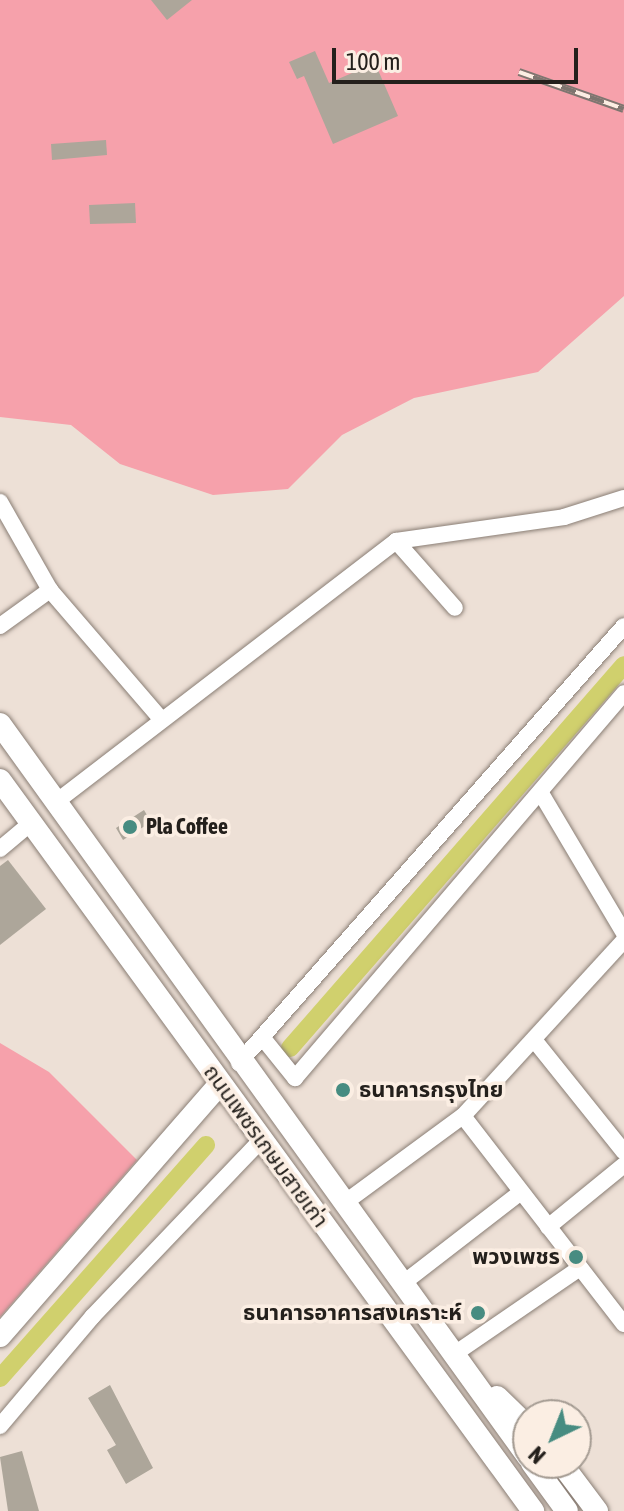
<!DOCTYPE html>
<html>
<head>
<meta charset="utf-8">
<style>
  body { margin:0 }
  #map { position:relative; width:624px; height:1511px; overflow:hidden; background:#ede0d6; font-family:"Asap Condensed","Noto Sans Thai",sans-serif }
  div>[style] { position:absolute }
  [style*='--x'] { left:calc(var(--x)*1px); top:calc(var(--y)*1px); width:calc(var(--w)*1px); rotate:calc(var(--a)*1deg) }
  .green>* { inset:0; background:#f6a1ab }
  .canal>* { height:18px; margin:-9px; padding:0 9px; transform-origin:9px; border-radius:9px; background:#d0d06d }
  .building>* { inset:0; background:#ada69a }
  .roads { filter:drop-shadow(0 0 2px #8a7e75) drop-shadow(0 0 2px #8a7e75) }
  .street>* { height:16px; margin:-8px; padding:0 8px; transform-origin:8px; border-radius:8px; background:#fff }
  .secondary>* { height:22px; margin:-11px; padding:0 11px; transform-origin:11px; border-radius:11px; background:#fff }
  .rail>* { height:8px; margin-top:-4px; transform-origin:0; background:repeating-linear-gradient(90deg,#fbeee3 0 15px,#7e7670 0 30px); box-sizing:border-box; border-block:2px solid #7e7670 }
  .dots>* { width:22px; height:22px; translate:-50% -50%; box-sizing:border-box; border:4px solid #fbeee3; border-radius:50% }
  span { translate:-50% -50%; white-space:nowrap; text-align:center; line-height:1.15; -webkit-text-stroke:7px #fbeee3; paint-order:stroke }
  .poi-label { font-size:22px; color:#24201c; font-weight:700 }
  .left { translate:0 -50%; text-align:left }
  .right { translate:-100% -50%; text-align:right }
  .street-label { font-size:22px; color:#24201c }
  .north { position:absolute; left:512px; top:1399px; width:80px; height:80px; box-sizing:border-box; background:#fbeee3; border:2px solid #a59c93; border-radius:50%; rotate:223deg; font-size:22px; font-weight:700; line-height:32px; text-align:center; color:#24201c }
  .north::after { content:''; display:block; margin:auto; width:28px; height:36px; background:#478c81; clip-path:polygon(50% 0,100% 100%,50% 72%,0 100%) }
  .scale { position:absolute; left:332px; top:48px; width:246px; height:36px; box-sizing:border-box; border:4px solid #24201c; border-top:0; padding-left:10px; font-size:24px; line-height:28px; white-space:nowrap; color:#24201c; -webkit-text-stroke:6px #fbeee3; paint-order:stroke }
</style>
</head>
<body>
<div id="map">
  <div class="green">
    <i style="clip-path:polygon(0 0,624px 0,624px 296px,538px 372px,414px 398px,342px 435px,288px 489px,213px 495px,120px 464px,71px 425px,0 417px)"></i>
    <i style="clip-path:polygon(0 1043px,49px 1072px,137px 1160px,0 1317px)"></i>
  </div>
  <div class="canal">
    <i style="--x:290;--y:1048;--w:508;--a:-48.91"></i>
    <i style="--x:0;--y:1378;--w:311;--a:-48.5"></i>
  </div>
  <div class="building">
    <i style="clip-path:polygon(151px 0,192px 0,167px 20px)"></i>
    <i style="clip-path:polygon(315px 51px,329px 83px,375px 63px,398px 116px,333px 144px,304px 76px,297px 79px,289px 62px)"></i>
    <i style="clip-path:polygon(106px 140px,107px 155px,52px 160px,51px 144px)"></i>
    <i style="clip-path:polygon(135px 203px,136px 223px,90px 224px,89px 205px)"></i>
    <i style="clip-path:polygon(144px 810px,151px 822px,123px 840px,116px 828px)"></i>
    <i style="clip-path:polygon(8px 860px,46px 909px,0 945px,0 866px)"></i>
    <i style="clip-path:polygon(110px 1385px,153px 1468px,126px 1484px,107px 1450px,116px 1445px,88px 1398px)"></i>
    <i style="clip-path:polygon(22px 1451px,39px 1511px,8px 1511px,0 1457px)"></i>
  </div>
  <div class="roads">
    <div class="street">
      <i style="--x:0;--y:502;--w:101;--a:60.4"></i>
      <i style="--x:50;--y:590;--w:169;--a:49.3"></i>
      <i style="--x:396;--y:541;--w:89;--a:48.6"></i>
      <i style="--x:0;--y:626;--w:62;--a:-35.8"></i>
      <i style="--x:542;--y:795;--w:161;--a:59.3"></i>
      <i style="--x:56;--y:802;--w:429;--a:-37.5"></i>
      <i style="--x:396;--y:541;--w:170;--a:-8.1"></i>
      <i style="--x:564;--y:517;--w:63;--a:-17.6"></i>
      <i style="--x:0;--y:849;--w:40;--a:-40"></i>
      <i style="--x:262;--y:1037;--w:53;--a:51.2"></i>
      <i style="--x:295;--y:1078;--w:506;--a:-49.48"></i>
      <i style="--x:535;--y:1041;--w:142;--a:51.3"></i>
      <i style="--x:239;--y:1063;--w:582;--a:-48.62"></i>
      <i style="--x:463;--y:1116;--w:263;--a:52.3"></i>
      <i style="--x:343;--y:1204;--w:149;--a:-36.3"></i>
      <i style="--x:463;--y:1116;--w:239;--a:-47.5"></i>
      <i style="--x:548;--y:1227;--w:98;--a:-39.2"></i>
      <i style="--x:402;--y:1284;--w:150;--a:-37.7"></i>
      <i style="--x:453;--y:1355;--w:154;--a:-34.4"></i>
      <i style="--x:0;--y:1426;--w:143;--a:-49.8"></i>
      <i style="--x:92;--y:1317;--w:245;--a:-46.3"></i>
    </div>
    <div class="secondary">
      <i style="--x:0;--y:724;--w:903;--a:54.23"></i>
      <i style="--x:0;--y:780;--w:905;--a:53.9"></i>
      <i style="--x:0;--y:1336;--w:335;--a:-48.9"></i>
      <i style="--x:497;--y:1397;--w:43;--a:44.1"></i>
      <i style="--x:532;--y:1463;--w:59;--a:53.9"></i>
      <i style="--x:561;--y:1463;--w:60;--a:53.1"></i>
    </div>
  </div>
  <div class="rail">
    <i style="--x:519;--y:72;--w:111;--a:19.4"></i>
  </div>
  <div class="dots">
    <i style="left:130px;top:827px;background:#478c81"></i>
    <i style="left:343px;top:1090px;background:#478c81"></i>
    <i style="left:576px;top:1257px;background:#478c81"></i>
    <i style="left:478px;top:1313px;background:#478c81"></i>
  </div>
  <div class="poi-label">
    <span class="left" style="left:146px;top:827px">Pla Coffee</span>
    <span class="left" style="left:359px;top:1090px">ธนาคารกรุงไทย</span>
    <span class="right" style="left:560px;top:1257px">พวงเพชร</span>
    <span class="right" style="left:462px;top:1313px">ธนาคารอาคารสงเคราะห์</span>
  </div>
  <div class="street-label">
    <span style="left:266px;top:1146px;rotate:54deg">ถนนเพชรเกษมสายเก่า</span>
  </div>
  <div class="north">N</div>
  <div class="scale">100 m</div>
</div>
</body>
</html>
